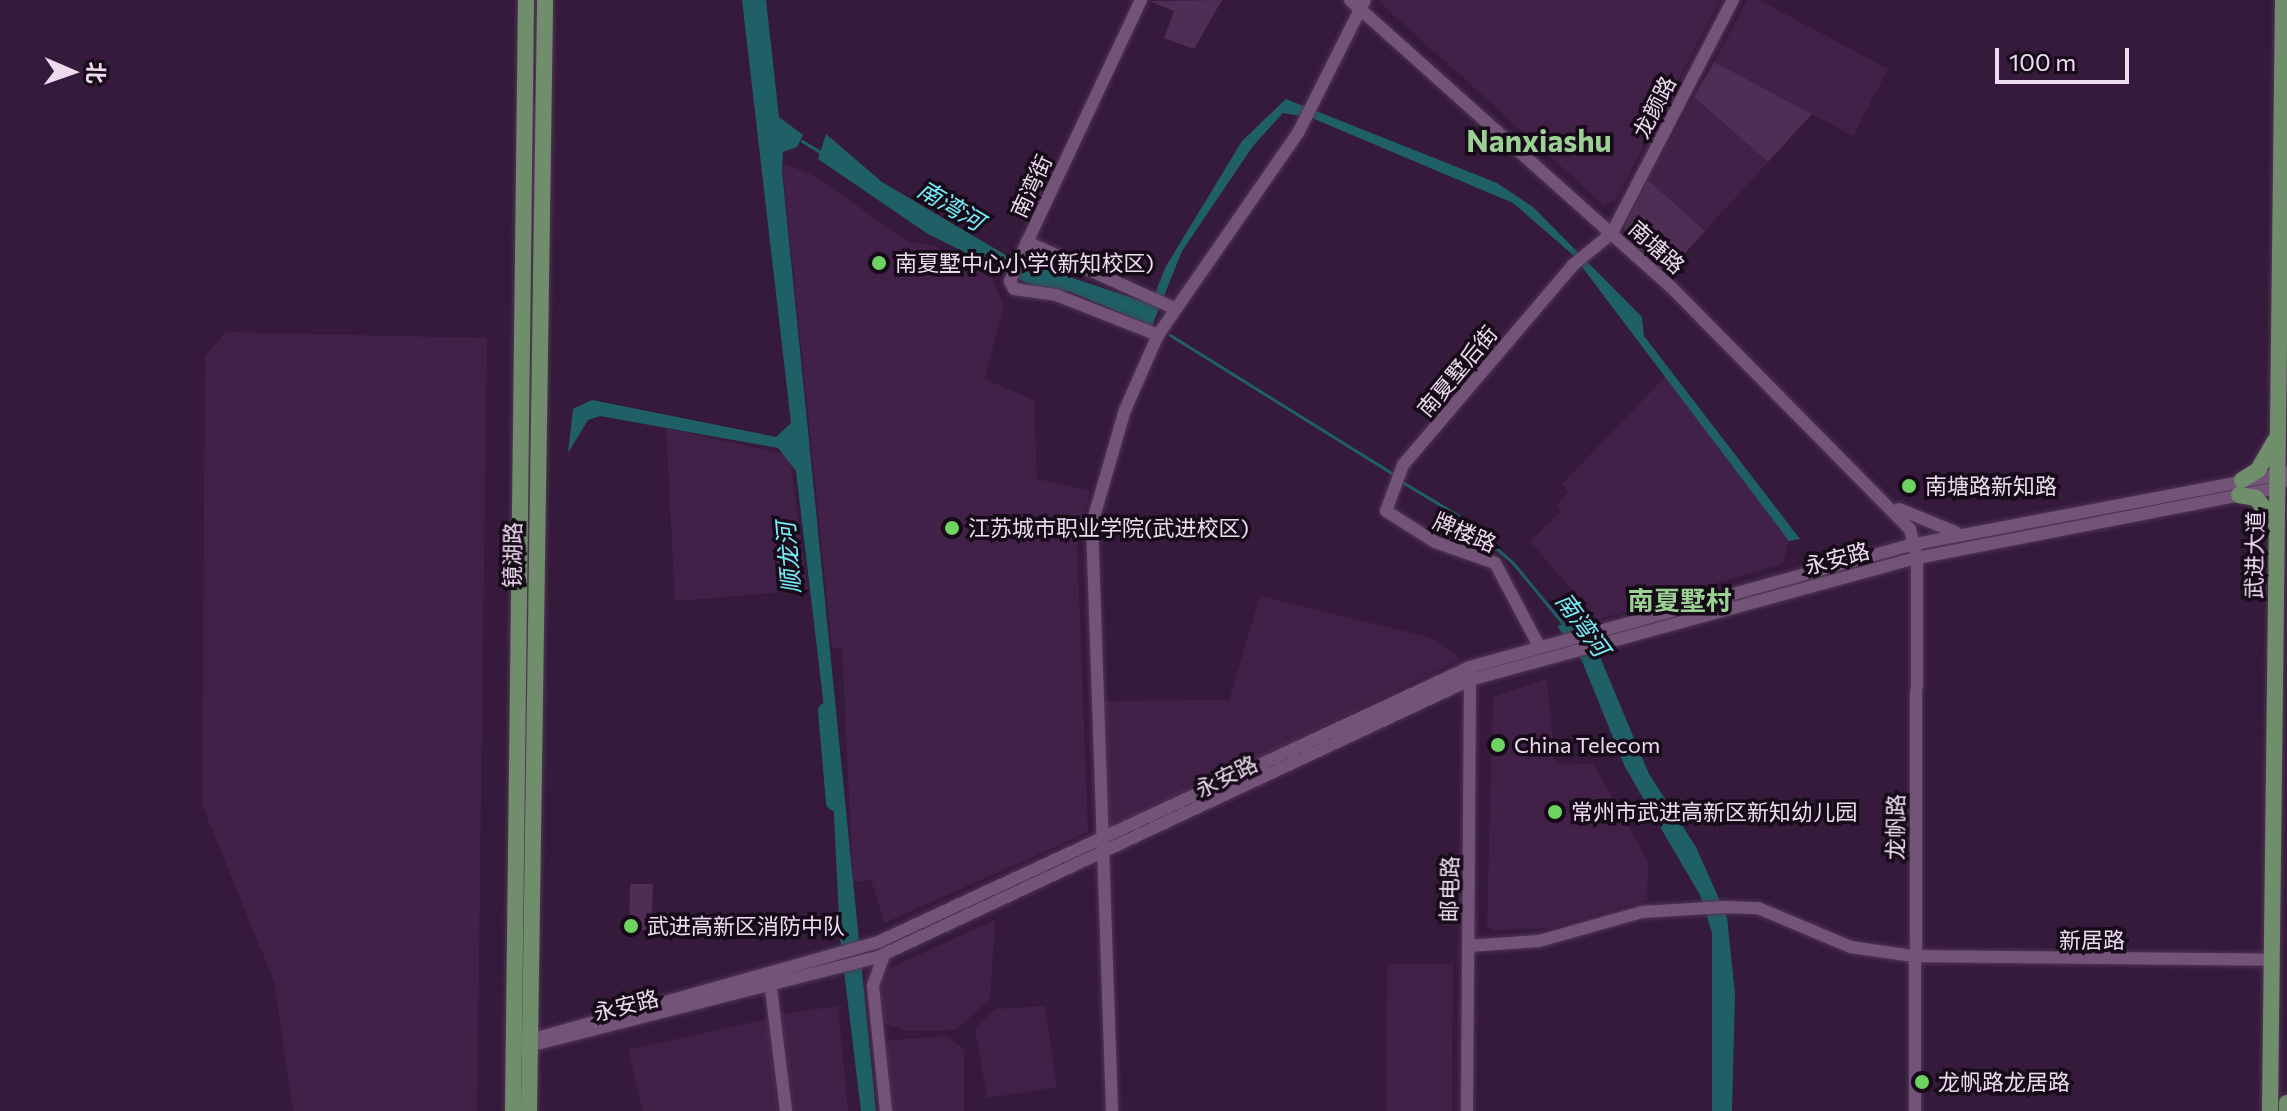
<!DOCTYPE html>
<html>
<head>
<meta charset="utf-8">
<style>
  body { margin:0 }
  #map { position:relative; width:2287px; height:1111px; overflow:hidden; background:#361a3b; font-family:Commissioner,"Noto Sans SC",sans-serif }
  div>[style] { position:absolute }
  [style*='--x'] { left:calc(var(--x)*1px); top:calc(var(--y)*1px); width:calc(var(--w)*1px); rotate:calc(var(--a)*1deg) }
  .built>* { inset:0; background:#422148 }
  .green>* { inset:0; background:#4f2e55 }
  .water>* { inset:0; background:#1e6065 }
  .stream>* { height:3px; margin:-1.5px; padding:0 1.5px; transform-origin:1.5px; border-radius:1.5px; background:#1e6065 }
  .river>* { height:16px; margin:-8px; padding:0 8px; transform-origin:8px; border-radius:8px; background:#1e6065 }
  .roads { filter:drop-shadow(0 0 2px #4f3753) drop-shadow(0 0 2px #4f3753) }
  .minor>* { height:12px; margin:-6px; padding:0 6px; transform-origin:6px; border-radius:6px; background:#735478 }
  .major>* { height:16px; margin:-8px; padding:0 8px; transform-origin:8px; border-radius:8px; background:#708e6c }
  .dots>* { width:22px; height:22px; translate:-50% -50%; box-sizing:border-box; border:4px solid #170b19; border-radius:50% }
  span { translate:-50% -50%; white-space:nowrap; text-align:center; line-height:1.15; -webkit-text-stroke:7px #170b19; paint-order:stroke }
  .street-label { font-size:22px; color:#eddbf0 }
  .poi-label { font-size:22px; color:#eddbf0 }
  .left { translate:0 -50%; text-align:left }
  .water-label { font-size:24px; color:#74eff8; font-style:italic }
  .quarter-label { font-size:26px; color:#9cd194; font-weight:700 }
  .district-label { font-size:30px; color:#9cd194; font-weight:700 }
  .north { position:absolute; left:32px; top:32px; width:80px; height:80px; -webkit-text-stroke:6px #170b19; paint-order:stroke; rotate:92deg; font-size:22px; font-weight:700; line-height:32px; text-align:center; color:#eddbf0 }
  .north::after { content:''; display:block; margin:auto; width:28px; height:36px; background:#eddbf0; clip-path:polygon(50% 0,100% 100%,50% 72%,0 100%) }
  .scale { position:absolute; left:1995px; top:48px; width:134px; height:36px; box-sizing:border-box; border:4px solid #eddbf0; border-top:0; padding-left:10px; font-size:24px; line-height:28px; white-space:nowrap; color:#eddbf0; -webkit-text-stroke:6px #170b19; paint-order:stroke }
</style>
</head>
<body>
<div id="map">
  <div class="built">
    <i style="clip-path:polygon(1377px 0,1720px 0,1616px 199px,1604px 205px)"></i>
    <i style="clip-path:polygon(1747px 0,1759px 0,1888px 69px,1853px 136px,1714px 62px)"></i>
    <i style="clip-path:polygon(1694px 97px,1768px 162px,1705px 231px,1648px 180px)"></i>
    <i style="clip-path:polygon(782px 164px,810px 173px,909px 242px,935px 246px,993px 279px,1004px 307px,984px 379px,1034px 400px,1037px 479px,1090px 491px,1077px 544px,1088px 832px,885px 923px,871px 880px,853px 882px,842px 648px,832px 648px)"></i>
    <i style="clip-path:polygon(226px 332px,487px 338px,477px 1111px,293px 1111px,274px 981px,202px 805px,205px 356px)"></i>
    <i style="clip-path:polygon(1668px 374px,1789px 541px,1783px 563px,1597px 620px,1530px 541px,1562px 511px,1556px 506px,1568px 492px,1562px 484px)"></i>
    <i style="clip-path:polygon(666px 428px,789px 455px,808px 590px,675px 601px)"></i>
    <i style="clip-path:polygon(1260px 596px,1429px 637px,1461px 659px,1109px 831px,1104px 701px,1229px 700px)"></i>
    <i style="clip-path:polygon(1547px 679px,1555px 763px,1593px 764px,1648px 861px,1647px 900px,1549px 928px,1494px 930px,1487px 925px,1493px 697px)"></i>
    <i style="clip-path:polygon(995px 920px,990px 999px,956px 1030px,908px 1031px,879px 1022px,877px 974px)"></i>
    <i style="clip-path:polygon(1387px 964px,1453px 964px,1452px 1111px,1386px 1111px)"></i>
    <i style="clip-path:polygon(838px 1006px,848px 1111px,794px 1111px,781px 1014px)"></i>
    <i style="clip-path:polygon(1045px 1006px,1057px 1087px,987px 1098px,975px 1028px,996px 1009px)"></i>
    <i style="clip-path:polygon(767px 1019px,778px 1111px,643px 1111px,628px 1050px)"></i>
    <i style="clip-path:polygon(948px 1036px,964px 1050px,964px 1111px,888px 1111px,879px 1041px)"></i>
  </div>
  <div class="green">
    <i style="clip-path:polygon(1222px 0,1194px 49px,1164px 38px,1174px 11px,1149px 1px)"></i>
    <i style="clip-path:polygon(1714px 62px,1812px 114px,1768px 162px,1694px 97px)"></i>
    <i style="clip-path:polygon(1648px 180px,1705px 231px,1666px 274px,1626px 238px,1624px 226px)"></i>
    <i style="clip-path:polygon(630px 884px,653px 884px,651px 930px,629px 930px)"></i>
  </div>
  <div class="water">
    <i style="clip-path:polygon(742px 0,766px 0,779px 117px,803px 135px,797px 147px,783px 152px,782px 171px,876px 1111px,861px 1111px,840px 938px,832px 775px,796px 471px,778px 448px,600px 416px,588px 420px,568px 453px,573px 409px,592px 400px,776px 437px,791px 423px)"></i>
    <i style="clip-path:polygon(1286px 99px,1497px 183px,1533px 207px,1642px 317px,1644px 336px,1800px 539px,1789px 541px,1573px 255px,1513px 203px,1312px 118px,1283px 113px,1253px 146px,1182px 251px,1152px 326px,1071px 292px,1031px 285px,928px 234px,818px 159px,826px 134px,882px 182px,1009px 257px,1151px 304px,1165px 268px,1242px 141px)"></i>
    <i style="clip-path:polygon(1574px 622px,1600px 657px,1649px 774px,1696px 847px,1727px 917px,1735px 994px,1732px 1111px,1712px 1111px,1712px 933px,1700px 895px,1625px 767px,1582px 661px,1557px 626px)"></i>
  </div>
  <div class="stream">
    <i style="--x:802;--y:141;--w:23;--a:31"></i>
    <i style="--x:1170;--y:335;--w:261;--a:31.9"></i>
    <i style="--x:1404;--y:483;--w:64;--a:31"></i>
    <i style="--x:1459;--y:516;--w:72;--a:41"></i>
    <i style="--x:1513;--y:563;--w:82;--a:50.5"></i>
  </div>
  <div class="river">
    <i style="--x:826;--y:711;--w:92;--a:85"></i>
  </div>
  <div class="roads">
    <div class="minor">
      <i style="--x:1141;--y:0;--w:268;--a:115.2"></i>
      <i style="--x:1027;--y:242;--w:161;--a:24.2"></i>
      <i style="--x:1350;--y:0;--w:429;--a:41.8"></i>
      <i style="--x:1670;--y:286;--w:342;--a:45.4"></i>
      <i style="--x:1910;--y:529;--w:30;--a:76"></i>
      <i style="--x:1917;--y:558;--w:553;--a:90.21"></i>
      <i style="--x:1027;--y:242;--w:43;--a:113.6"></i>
      <i style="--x:1010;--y:281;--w:9;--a:63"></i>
      <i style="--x:1014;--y:289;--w:42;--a:8.1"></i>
      <i style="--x:1056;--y:295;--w:110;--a:21.4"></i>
      <i style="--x:1899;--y:509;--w:61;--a:22.3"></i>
      <i style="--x:1539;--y:646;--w:94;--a:-117.9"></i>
      <i style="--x:1495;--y:563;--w:64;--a:-160.7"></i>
      <i style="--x:1435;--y:542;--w:58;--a:-147.7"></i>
      <i style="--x:1386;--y:511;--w:49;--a:-69.7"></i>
      <i style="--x:1403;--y:465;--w:262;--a:-49.6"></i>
      <i style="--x:1573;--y:265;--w:50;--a:-39.4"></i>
      <i style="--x:1612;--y:233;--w:263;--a:-62.6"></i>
      <i style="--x:1468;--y:946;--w:71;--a:-4"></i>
      <i style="--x:1539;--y:941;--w:107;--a:-15.7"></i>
      <i style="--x:1642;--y:912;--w:83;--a:-3.4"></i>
      <i style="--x:1725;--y:907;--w:33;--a:2"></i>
      <i style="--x:1758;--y:908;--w:101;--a:22.8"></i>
      <i style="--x:1851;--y:947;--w:63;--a:8.3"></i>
      <i style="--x:1913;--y:956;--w:358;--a:0.6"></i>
      <i style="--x:884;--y:955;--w:33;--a:110"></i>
      <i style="--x:873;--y:986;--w:126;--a:84.1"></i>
      <i style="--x:771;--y:989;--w:123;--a:83"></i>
      <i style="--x:523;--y:1042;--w:367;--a:-15.7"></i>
      <i style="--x:876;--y:943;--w:655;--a:-24.92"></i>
      <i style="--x:1470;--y:667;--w:462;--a:-15.5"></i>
      <i style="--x:1915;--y:544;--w:378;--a:-10.8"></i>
      <i style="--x:525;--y:1047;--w:364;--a:-14.3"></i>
      <i style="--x:878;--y:957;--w:654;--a:-25.08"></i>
      <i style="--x:1470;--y:680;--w:463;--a:-15.3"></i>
      <i style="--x:1917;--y:558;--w:367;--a:-11"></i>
      <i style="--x:2277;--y:488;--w:15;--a:-48"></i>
      <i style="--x:1112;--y:1111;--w:587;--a:-91.95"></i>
      <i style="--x:1092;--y:524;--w:119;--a:-73.9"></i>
      <i style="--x:1125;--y:410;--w:82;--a:-66.3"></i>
      <i style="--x:1158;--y:335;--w:246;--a:-55.3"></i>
      <i style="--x:1298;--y:133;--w:149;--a:-63.3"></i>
      <i style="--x:1467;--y:1111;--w:436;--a:-89.6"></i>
    </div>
    <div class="major">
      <i style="--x:2242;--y:480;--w:19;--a:-32"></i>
      <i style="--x:2258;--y:470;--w:34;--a:-60"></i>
      <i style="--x:2239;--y:495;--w:17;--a:10"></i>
      <i style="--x:2256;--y:498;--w:33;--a:52"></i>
      <i style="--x:513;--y:1111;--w:1111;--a:-89.33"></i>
      <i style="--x:529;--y:1111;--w:1111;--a:-89.17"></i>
      <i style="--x:2270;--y:1111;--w:1111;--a:-89.33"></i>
      <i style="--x:2287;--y:1111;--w:8;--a:-90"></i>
    </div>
  </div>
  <div class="dots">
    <i style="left:879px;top:263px;background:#6ed361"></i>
    <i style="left:1909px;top:486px;background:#6ed361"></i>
    <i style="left:952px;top:528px;background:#6ed361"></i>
    <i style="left:1498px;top:745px;background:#6ed361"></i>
    <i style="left:1555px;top:812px;background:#6ed361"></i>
    <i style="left:631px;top:926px;background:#6ed361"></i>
    <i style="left:1922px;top:1082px;background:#6ed361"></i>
  </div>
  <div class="street-label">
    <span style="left:1654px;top:107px;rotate:-63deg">龙颜路</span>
    <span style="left:1031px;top:186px;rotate:-65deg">南湾街</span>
    <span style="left:1657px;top:247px;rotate:42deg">南塘路</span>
    <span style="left:1457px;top:371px;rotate:-50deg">南夏墅后街</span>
    <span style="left:1465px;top:532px;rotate:23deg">牌楼路</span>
    <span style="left:512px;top:555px;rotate:-89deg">镜湖路</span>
    <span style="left:2254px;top:555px;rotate:-89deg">武进大道</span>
    <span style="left:1837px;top:558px;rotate:-15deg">永安路</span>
    <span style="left:1226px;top:776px;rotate:-26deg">永安路</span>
    <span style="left:1895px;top:827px;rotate:-89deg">龙帆路</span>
    <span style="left:1449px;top:889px;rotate:-89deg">邮电路</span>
    <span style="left:2092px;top:940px">新居路</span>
    <span style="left:626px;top:1005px;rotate:-14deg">永安路</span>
  </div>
  <div class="poi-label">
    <span class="left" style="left:895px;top:263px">南夏墅中心小学(新知校区)</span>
    <span class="left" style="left:1925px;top:486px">南塘路新知路</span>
    <span class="left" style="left:968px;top:528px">江苏城市职业学院(武进校区)</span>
    <span class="left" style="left:1514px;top:745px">China Telecom</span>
    <span class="left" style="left:1571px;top:812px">常州市武进高新区新知幼儿园</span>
    <span class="left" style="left:647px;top:926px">武进高新区消防中队</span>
    <span class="left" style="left:1938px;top:1082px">龙帆路龙居路</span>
  </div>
  <div class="water-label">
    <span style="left:951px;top:205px;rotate:31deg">南湾河</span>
    <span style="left:788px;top:558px;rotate:-95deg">顺龙河</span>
    <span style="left:1583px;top:624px;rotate:54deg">南湾河</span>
  </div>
  <div class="quarter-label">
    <span style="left:1680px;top:600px">南夏墅村</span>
  </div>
  <div class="district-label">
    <span style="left:1539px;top:140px">Nanxiashu</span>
  </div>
  <div class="north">北</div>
  <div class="scale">100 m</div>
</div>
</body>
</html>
